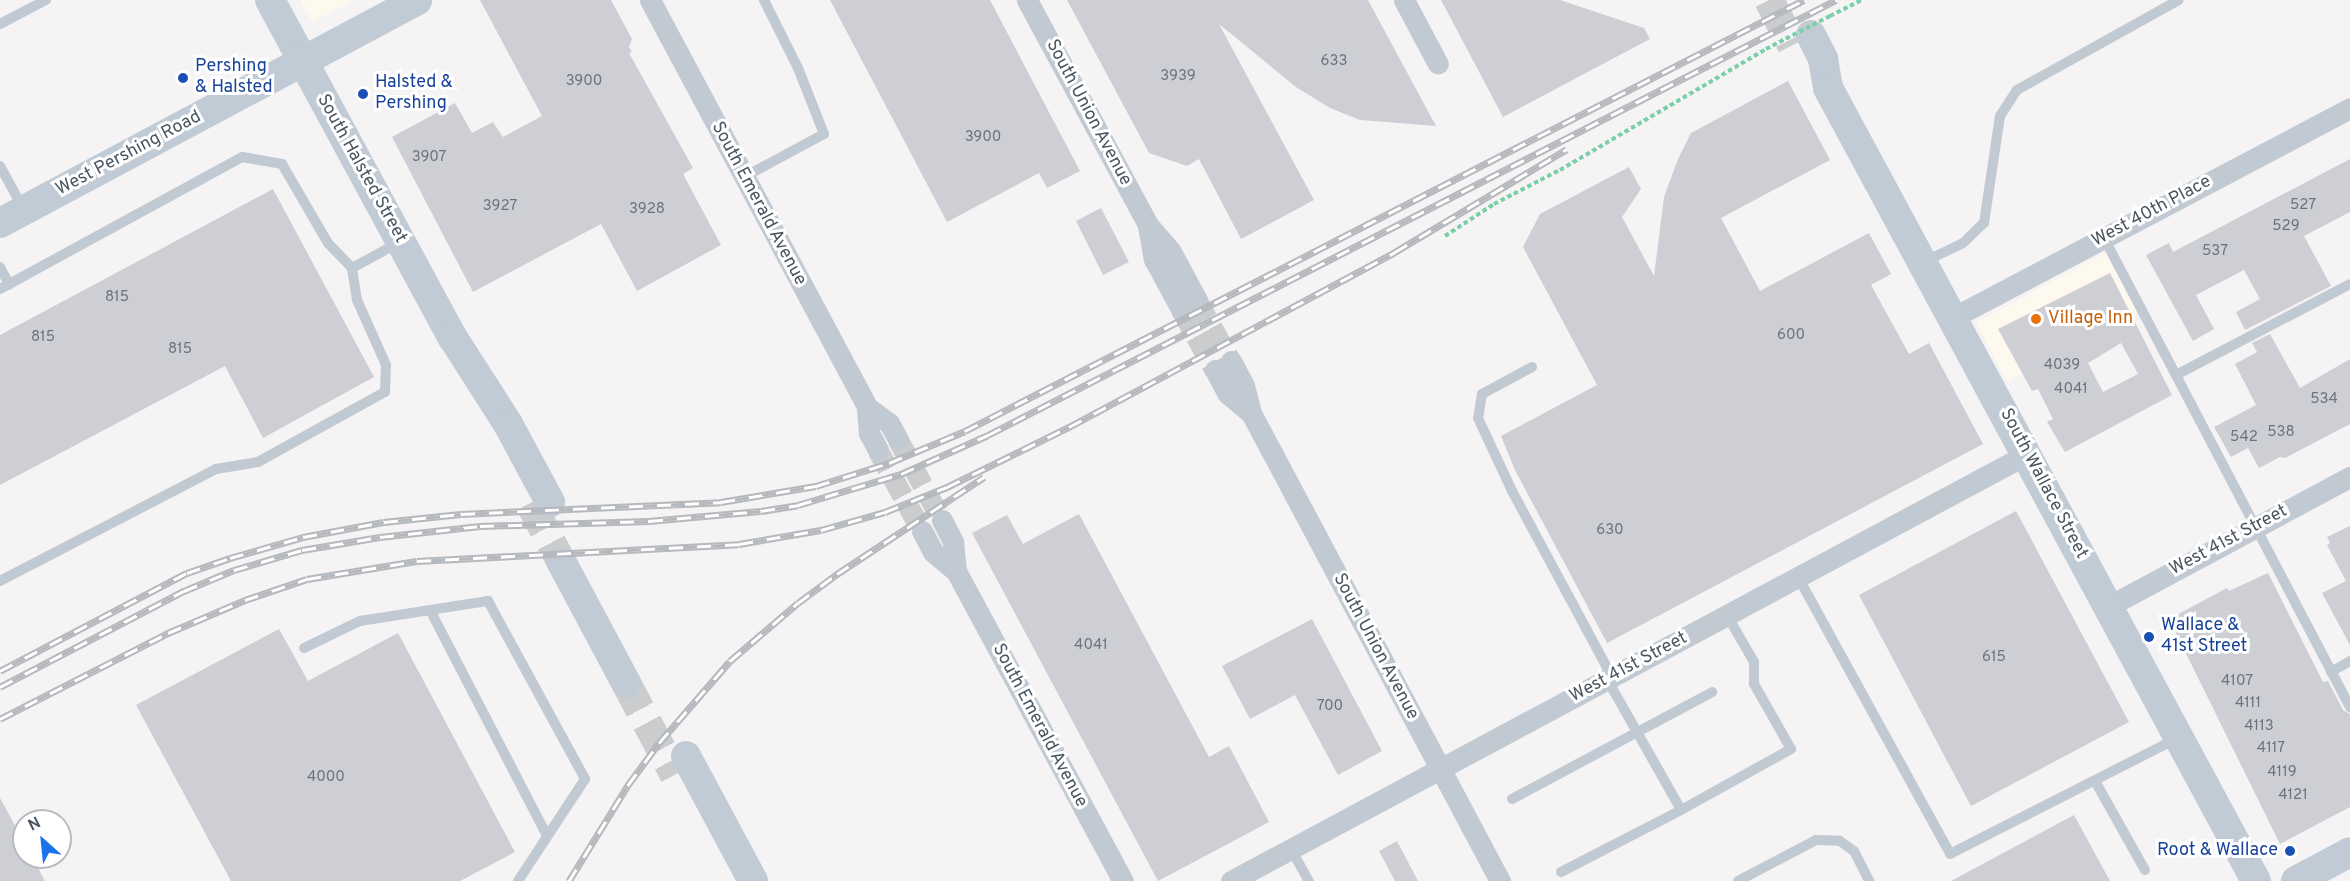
<!DOCTYPE html>
<html>
<head>
<meta charset="utf-8">
<style>
  body { margin:0 }
  #map { position:relative; width:2350px; height:881px; overflow:hidden; background:#f5f3f3; font-family:Overpass,sans-serif }
  div>[style] { position:absolute }
  [style*='--x'] { left:calc(var(--x)*1px); top:calc(var(--y)*1px); width:calc(var(--w)*1px); rotate:calc(var(--a)*1deg) }
  .commercial>* { inset:0; background:#fdf9ef }
  .building>* { inset:0; background:#cdcfd5 }
  .street-tunnel>* { height:21px; margin-top:-10.5px; transform-origin:0; background:repeating-linear-gradient(90deg,#caccce 0 21px,transparent 0 31px) }
  .secondary-tunnel>* { height:30px; margin-top:-15px; transform-origin:0; background:repeating-linear-gradient(90deg,#caccce 0 30px,transparent 0 45px) }
  .path>* { height:4px; margin-top:-2px; transform-origin:0; background:repeating-linear-gradient(90deg,#7ad0a6 0 4.5px,transparent 0 7.5px) }
  .lane>* { height:10px; margin:-5px; padding:0 5px; transform-origin:5px; border-radius:5px; background:#c1cad2 }
  .street>* { height:21px; margin:-10.5px; padding:0 10.5px; transform-origin:10.5px; border-radius:10.5px; background:#c1cad2 }
  .secondary>* { height:30px; margin:-15px; padding:0 15px; transform-origin:15px; border-radius:15px; background:#c1cbd6 }
  .rail>* { height:7px; margin-top:-3.5px; transform-origin:0; background:repeating-linear-gradient(90deg,#fff 0 14px,#b5b8bd 0 28px); box-sizing:border-box; border-block:2px solid #b5b8bd }
  .path-bridge>* { height:4px; margin-top:-2px; transform-origin:0; background:repeating-linear-gradient(90deg,#7ad0a6 0 4.5px,transparent 0 7.5px) }
  .dots>* { width:16px; height:16px; translate:-50% -50%; box-sizing:border-box; border:3px solid #fff; border-radius:50% }
  span { translate:-50% -50%; white-space:nowrap; text-align:center; line-height:1.15; -webkit-text-stroke:6px #fff; paint-order:stroke }
  .number-label { font-size:15px; color:#6b747e }
  .number-label span { -webkit-text-stroke-width:0 }
  .transit-label { font-size:18px; color:#164399 }
  .left { translate:0 -50%; text-align:left }
  .right { translate:-100% -50%; text-align:right }
  .street-label { font-size:18px; color:#4a5661 }
  .food-label { font-size:18px; color:#c56008 }
  .north { position:absolute; left:12px; top:809px; width:60px; height:60px; box-sizing:border-box; background:#fff; border:2px solid #b7bbc0; border-radius:50%; rotate:333deg; font-size:16px; font-weight:700; line-height:24px; text-align:center; color:#4a5661 }
  .north::after { content:''; display:block; margin:auto; width:21px; height:27px; background:#1a73e8; clip-path:polygon(50% 0,100% 100%,50% 72%,0 100%) }
</style>
</head>
<body>
<div id="map">
  <div class="commercial">
    <i style="clip-path:polygon(300px 0,354px 0,312px 22px)"></i>
    <i style="clip-path:polygon(2110px 250px,2142px 311px,2007px 381px,1976px 323px)"></i>
  </div>
  <div class="building">
    <i style="clip-path:polygon(480px 0,611px 0,632px 39px,629px 47px,632px 52px,629px 53px,693px 168px,683px 174px,721px 245px,637px 291px,601px 224px,473px 292px,392px 137px,455px 103px,472px 133px,493px 122px,503px 137px,542px 116px)"></i>
    <i style="clip-path:polygon(830px 0,990px 0,1080px 171px,1047px 188px,1039px 173px,947px 222px)"></i>
    <i style="clip-path:polygon(1067px 0,1368px 0,1436px 126px,1360px 120px,1330px 108px,1296px 87px,1219px 24px,1314px 200px,1241px 239px,1199px 159px,1187px 166px,1149px 153px)"></i>
    <i style="clip-path:polygon(1441px 0,1560px 0,1644px 28px,1650px 39px,1503px 117px)"></i>
    <i style="clip-path:polygon(1788px 81px,1830px 160px,1721px 218px,1760px 291px,1869px 233px,1891px 274px,1871px 285px,1909px 354px,1929px 343px,1983px 444px,1607px 643px,1515px 470px,1501px 436px,1597px 385px,1523px 247px,1540px 214px,1629px 167px,1641px 189px,1622px 217px,1654px 276px,1664px 197px,1678px 159px,1691px 133px)"></i>
    <i style="clip-path:polygon(2350px 159px,2350px 212px,2304px 236px,2331px 286px,2245px 330px,2236px 312px,2260px 299px,2244px 270px,2196px 295px,2214px 329px,2193px 341px,2146px 255px,2169px 243px,2173px 252px)"></i>
    <i style="clip-path:polygon(273px 189px,374px 377px,263px 438px,225px 366px,0 485px,0 335px)"></i>
    <i style="clip-path:polygon(1101px 208px,1129px 262px,1103px 275px,1076px 221px)"></i>
    <i style="clip-path:polygon(evenodd,2110px 273px,2172px 395px,2065px 452px,2047px 422px,2053px 419px,2038px 389px,2032px 391px,1998px 329px,2110px 273px,2121px 343px,2138px 374px,2103px 392px,2088px 363px,2121px 343px)"></i>
    <i style="clip-path:polygon(2270px 334px,2300px 388px,2350px 359px,2350px 424px,2285px 458px,2280px 457px,2259px 468px,2248px 448px,2231px 457px,2214px 427px,2256px 405px,2235px 364px,2257px 352px,2252px 343px)"></i>
    <i style="clip-path:polygon(2016px 511px,2129px 722px,1971px 806px,1859px 595px)"></i>
    <i style="clip-path:polygon(1079px 514px,1209px 757px,1229px 746px,1269px 822px,1158px 881px,972px 533px,1007px 515px,1023px 544px)"></i>
    <i style="clip-path:polygon(2350px 526px,2350px 645px,2322px 593px,2346px 581px,2327px 545px,2330px 543px,2327px 537px)"></i>
    <i style="clip-path:polygon(2268px 573px,2323px 682px,2328px 681px,2343px 710px,2350px 714px,2350px 807px,2280px 844px,2169px 619px,2227px 588px,2229px 591px)"></i>
    <i style="clip-path:polygon(1312px 619px,1382px 751px,1338px 775px,1295px 695px,1250px 719px,1222px 666px)"></i>
    <i style="clip-path:polygon(279px 629px,308px 681px,398px 633px,515px 852px,460px 881px,231px 881px,136px 705px)"></i>
    <i style="clip-path:polygon(0 798px,24px 842px,24px 857px,32px 857px,45px 881px,0 881px)"></i>
    <i style="clip-path:polygon(2074px 815px,2110px 881px,1951px 881px)"></i>
    <i style="clip-path:polygon(1397px 841px,1418px 881px,1395px 881px,1379px 851px)"></i>
  </div>
  <div class="street-tunnel">
    <i style="--x:1197;--y:300;--w:70;--a:60.9"></i>
    <i style="--x:1181;--y:309;--w:70;--a:60.9"></i>
    <i style="--x:898;--y:439;--w:92;--a:61.5"></i>
    <i style="--x:878;--y:450;--w:92;--a:61.5"></i>
  </div>
  <div class="secondary-tunnel">
    <i style="--x:1769;--y:0;--w:51;--a:62.9"></i>
    <i style="--x:530;--y:503;--w:68;--a:61.9"></i>
    <i style="--x:626;--y:683;--w:104;--a:62"></i>
  </div>
  <div class="path">
    <i style="--x:1830;--y:16;--w:35;--a:-27"></i>
    <i style="--x:1445;--y:236;--w:59;--a:-33.1"></i>
    <i style="--x:1494;--y:204;--w:74;--a:-27.3"></i>
    <i style="--x:1560;--y:170;--w:239;--a:-30.4"></i>
  </div>
  <div class="lane">
    <i style="--x:0;--y:24;--w:52;--a:-27.6"></i>
    <i style="--x:0;--y:166;--w:48;--a:61.3"></i>
    <i style="--x:744;--y:177;--w:91;--a:-28.3"></i>
    <i style="--x:824;--y:134;--w:71;--a:-111.5"></i>
    <i style="--x:798;--y:68;--w:76;--a:-116.6"></i>
    <i style="--x:2104;--y:238;--w:530;--a:62.32"></i>
    <i style="--x:1924;--y:262;--w:43;--a:-26"></i>
    <i style="--x:1963;--y:243;--w:29;--a:-44"></i>
    <i style="--x:1984;--y:223;--w:108;--a:-81.5"></i>
    <i style="--x:2000;--y:116;--w:31;--a:-57"></i>
    <i style="--x:2017;--y:90;--w:185;--a:-29.1"></i>
    <i style="--x:0;--y:267;--w:20;--a:63"></i>
    <i style="--x:0;--y:289;--w:276;--a:-28.6"></i>
    <i style="--x:242;--y:157;--w:41;--a:9.9"></i>
    <i style="--x:282;--y:164;--w:91;--a:59.8"></i>
    <i style="--x:328;--y:243;--w:35;--a:46"></i>
    <i style="--x:352;--y:268;--w:52;--a:-28.5"></i>
    <i style="--x:1532;--y:367;--w:57;--a:151.6"></i>
    <i style="--x:1482;--y:394;--w:24;--a:99"></i>
    <i style="--x:1478;--y:418;--w:81;--a:65"></i>
    <i style="--x:1512;--y:491;--w:211;--a:61.7"></i>
    <i style="--x:2176;--y:375;--w:196;--a:-27.6"></i>
    <i style="--x:1798;--y:577;--w:316;--a:61.2"></i>
    <i style="--x:1950;--y:854;--w:254;--a:-27"></i>
    <i style="--x:0;--y:581;--w:243;--a:-27.4"></i>
    <i style="--x:216;--y:469;--w:43;--a:-9.5"></i>
    <i style="--x:258;--y:462;--w:145;--a:-28.9"></i>
    <i style="--x:385;--y:392;--w:27;--a:-88"></i>
    <i style="--x:386;--y:365;--w:71;--a:-114"></i>
    <i style="--x:357;--y:300;--w:32;--a:-99"></i>
    <i style="--x:430;--y:610;--w:254;--a:62.6"></i>
    <i style="--x:304;--y:648;--w:62;--a:-25.7"></i>
    <i style="--x:360;--y:621;--w:130;--a:-8.9"></i>
    <i style="--x:488;--y:601;--w:203;--a:61.4"></i>
    <i style="--x:585;--y:779;--w:122;--a:123.3"></i>
    <i style="--x:2331;--y:672;--w:22;--a:-30"></i>
    <i style="--x:1607;--y:679;--w:150;--a:60.5"></i>
    <i style="--x:1681;--y:810;--w:126;--a:-29"></i>
    <i style="--x:1791;--y:749;--w:75;--a:-119.6"></i>
    <i style="--x:1754;--y:684;--w:22;--a:-90"></i>
    <i style="--x:1754;--y:662;--w:54;--a:-119.9"></i>
    <i style="--x:2095;--y:781;--w:102;--a:60.7"></i>
    <i style="--x:1512;--y:799;--w:227;--a:-28.1"></i>
    <i style="--x:1291;--y:849;--w:37;--a:61"></i>
    <i style="--x:1561;--y:872;--w:135;--a:-27.3"></i>
    <i style="--x:1738;--y:881;--w:88;--a:-27.7"></i>
    <i style="--x:1816;--y:840;--w:24;--a:2"></i>
    <i style="--x:1840;--y:841;--w:17;--a:36"></i>
    <i style="--x:1854;--y:851;--w:34;--a:63"></i>
  </div>
  <div class="street">
    <i style="--x:650;--y:0;--w:461;--a:61.9"></i>
    <i style="--x:867;--y:407;--w:26;--a:86"></i>
    <i style="--x:869;--y:433;--w:19;--a:62"></i>
    <i style="--x:1027;--y:0;--w:255;--a:61.7"></i>
    <i style="--x:1148;--y:225;--w:33;--a:49"></i>
    <i style="--x:1170;--y:250;--w:57;--a:61.6"></i>
    <i style="--x:1404;--y:0;--w:72;--a:62"></i>
    <i style="--x:1148;--y:226;--w:34;--a:80"></i>
    <i style="--x:1154;--y:259;--w:57;--a:61.6"></i>
    <i style="--x:1954;--y:317;--w:448;--a:-27.8"></i>
    <i style="--x:1231;--y:361;--w:27;--a:62"></i>
    <i style="--x:1244;--y:385;--w:29;--a:76"></i>
    <i style="--x:1251;--y:413;--w:530;--a:61.98"></i>
    <i style="--x:1215;--y:370;--w:27;--a:62"></i>
    <i style="--x:1228;--y:394;--w:30;--a:40"></i>
    <i style="--x:867;--y:407;--w:27;--a:36"></i>
    <i style="--x:889;--y:423;--w:18;--a:61"></i>
    <i style="--x:942;--y:520;--w:25;--a:63"></i>
    <i style="--x:953;--y:542;--w:29;--a:84"></i>
    <i style="--x:922;--y:531;--w:24;--a:62"></i>
    <i style="--x:933;--y:552;--w:30;--a:40"></i>
    <i style="--x:956;--y:571;--w:352;--a:61.7"></i>
    <i style="--x:2109;--y:606;--w:273;--a:-28.2"></i>
    <i style="--x:1231;--y:881;--w:903;--a:-28.21"></i>
  </div>
  <div class="secondary">
    <i style="--x:270;--y:0;--w:384;--a:61.6"></i>
    <i style="--x:453;--y:338;--w:102;--a:57.4"></i>
    <i style="--x:508;--y:424;--w:89;--a:61.7"></i>
    <i style="--x:1811;--y:35;--w:27;--a:63"></i>
    <i style="--x:1823;--y:59;--w:29;--a:80"></i>
    <i style="--x:1828;--y:88;--w:901;--a:61.64"></i>
    <i style="--x:0;--y:223;--w:473;--a:-28.1"></i>
    <i style="--x:562;--y:563;--w:136;--a:61.9"></i>
    <i style="--x:686;--y:756;--w:142;--a:61.8"></i>
    <i style="--x:2296;--y:881;--w:61;--a:-28.2"></i>
  </div>
  <div class="rail">
    <i style="--x:0;--y:671;--w:211;--a:-27.7"></i>
    <i style="--x:187;--y:573;--w:46;--a:-19.2"></i>
    <i style="--x:230;--y:558;--w:76;--a:-16"></i>
    <i style="--x:303;--y:537;--w:82;--a:-10.5"></i>
    <i style="--x:384;--y:522;--w:77;--a:-5.9"></i>
    <i style="--x:461;--y:514;--w:260;--a:-2.6"></i>
    <i style="--x:721;--y:502;--w:96;--a:-9.6"></i>
    <i style="--x:816;--y:486;--w:77;--a:-17.5"></i>
    <i style="--x:889;--y:463;--w:82;--a:-22.8"></i>
    <i style="--x:965;--y:431;--w:943;--a:-27.19"></i>
    <i style="--x:0;--y:687;--w:208;--a:-27.6"></i>
    <i style="--x:184;--y:591;--w:54;--a:-22.8"></i>
    <i style="--x:234;--y:570;--w:71;--a:-16.4"></i>
    <i style="--x:302;--y:550;--w:79;--a:-9.5"></i>
    <i style="--x:380;--y:537;--w:101;--a:-6.3"></i>
    <i style="--x:480;--y:526;--w:169;--a:-1.7"></i>
    <i style="--x:649;--y:521;--w:112;--a:-5.1"></i>
    <i style="--x:761;--y:511;--w:37;--a:-9"></i>
    <i style="--x:798;--y:505;--w:108;--a:-16.8"></i>
    <i style="--x:901;--y:474;--w:95;--a:-24.1"></i>
    <i style="--x:988;--y:435;--w:953;--a:-27.16"></i>
    <i style="--x:0;--y:719;--w:189;--a:-27.1"></i>
    <i style="--x:168;--y:633;--w:84;--a:-23.2"></i>
    <i style="--x:245;--y:600;--w:65;--a:-18.7"></i>
    <i style="--x:307;--y:579;--w:111;--a:-9.3"></i>
    <i style="--x:417;--y:561;--w:322;--a:-3"></i>
    <i style="--x:739;--y:544;--w:83;--a:-9.7"></i>
    <i style="--x:821;--y:530;--w:66;--a:-15.7"></i>
    <i style="--x:885;--y:512;--w:67;--a:-22"></i>
    <i style="--x:947;--y:487;--w:136;--a:-26.2"></i>
    <i style="--x:1069;--y:427;--w:370;--a:-28.2"></i>
    <i style="--x:1395;--y:252;--w:200;--a:-30.9"></i>
    <i style="--x:569;--y:881;--w:113;--a:-58.4"></i>
    <i style="--x:628;--y:785;--w:52;--a:-53.6"></i>
    <i style="--x:659;--y:743;--w:108;--a:-49.1"></i>
    <i style="--x:730;--y:661;--w:89;--a:-40.5"></i>
    <i style="--x:798;--y:603;--w:49;--a:-36.6"></i>
    <i style="--x:837;--y:574;--w:176;--a:-33.4"></i>
  </div>
  <div class="path-bridge">
    <i style="--x:1766;--y:49;--w:72;--a:-27.3"></i>
  </div>
  <div class="dots">
    <i style="left:183px;top:78px;background:#1a4fb4"></i>
    <i style="left:363px;top:94px;background:#1a4fb4"></i>
    <i style="left:2036px;top:319px;background:#e8710a"></i>
    <i style="left:2149px;top:637px;background:#1a4fb4"></i>
    <i style="left:2290px;top:851px;background:#1a4fb4"></i>
  </div>
  <div class="number-label">
    <span style="left:1334px;top:62px">633</span>
    <span style="left:1178px;top:77px">3939</span>
    <span style="left:584px;top:82px">3900</span>
    <span style="left:983px;top:138px">3900</span>
    <span style="left:429px;top:158px">3907</span>
    <span style="left:2303px;top:206px">527</span>
    <span style="left:500px;top:207px">3927</span>
    <span style="left:647px;top:210px">3928</span>
    <span style="left:2286px;top:227px">529</span>
    <span style="left:2215px;top:252px">537</span>
    <span style="left:117px;top:298px">815</span>
    <span style="left:1791px;top:336px">600</span>
    <span style="left:43px;top:338px">815</span>
    <span style="left:180px;top:350px">815</span>
    <span style="left:2062px;top:366px">4039</span>
    <span style="left:2071px;top:390px">4041</span>
    <span style="left:2324px;top:400px">534</span>
    <span style="left:2281px;top:433px">538</span>
    <span style="left:2244px;top:438px">542</span>
    <span style="left:1610px;top:531px">630</span>
    <span style="left:1091px;top:646px">4041</span>
    <span style="left:1994px;top:658px">615</span>
    <span style="left:2237px;top:682px">4107</span>
    <span style="left:2248px;top:704px">4111</span>
    <span style="left:1330px;top:707px">700</span>
    <span style="left:2259px;top:727px">4113</span>
    <span style="left:2271px;top:749px">4117</span>
    <span style="left:2282px;top:773px">4119</span>
    <span style="left:326px;top:778px">4000</span>
    <span style="left:2293px;top:796px">4121</span>
  </div>
  <div class="transit-label">
    <span class="left" style="left:195px;top:78px">Pershing<br>&amp; Halsted</span>
    <span class="left" style="left:375px;top:94px">Halsted &amp;<br>Pershing</span>
    <span class="left" style="left:2161px;top:637px">Wallace &amp;<br>41st Street</span>
    <span class="right" style="left:2278px;top:851px">Root &amp; Wallace</span>
  </div>
  <div class="street-label">
    <span style="left:1088px;top:113px;rotate:62deg">South Union Avenue</span>
    <span style="left:129px;top:154px;rotate:-28deg">West Pershing Road</span>
    <span style="left:361px;top:169px;rotate:61deg">South Halsted Street</span>
    <span style="left:758px;top:204px;rotate:62deg">South Emerald Avenue</span>
    <span style="left:2152px;top:212px;rotate:-28deg">West 40th Place</span>
    <span style="left:2043px;top:484px;rotate:62deg">South Wallace Street</span>
    <span style="left:2229px;top:541px;rotate:-28deg">West 41st Street</span>
    <span style="left:1375px;top:647px;rotate:62deg">South Union Avenue</span>
    <span style="left:1629px;top:668px;rotate:-28deg">West 41st Street</span>
    <span style="left:1039px;top:726px;rotate:62deg">South Emerald Avenue</span>
  </div>
  <div class="food-label">
    <span class="left" style="left:2048px;top:319px">Village Inn</span>
  </div>
  <div class="north">N</div>
</div>
</body>
</html>
